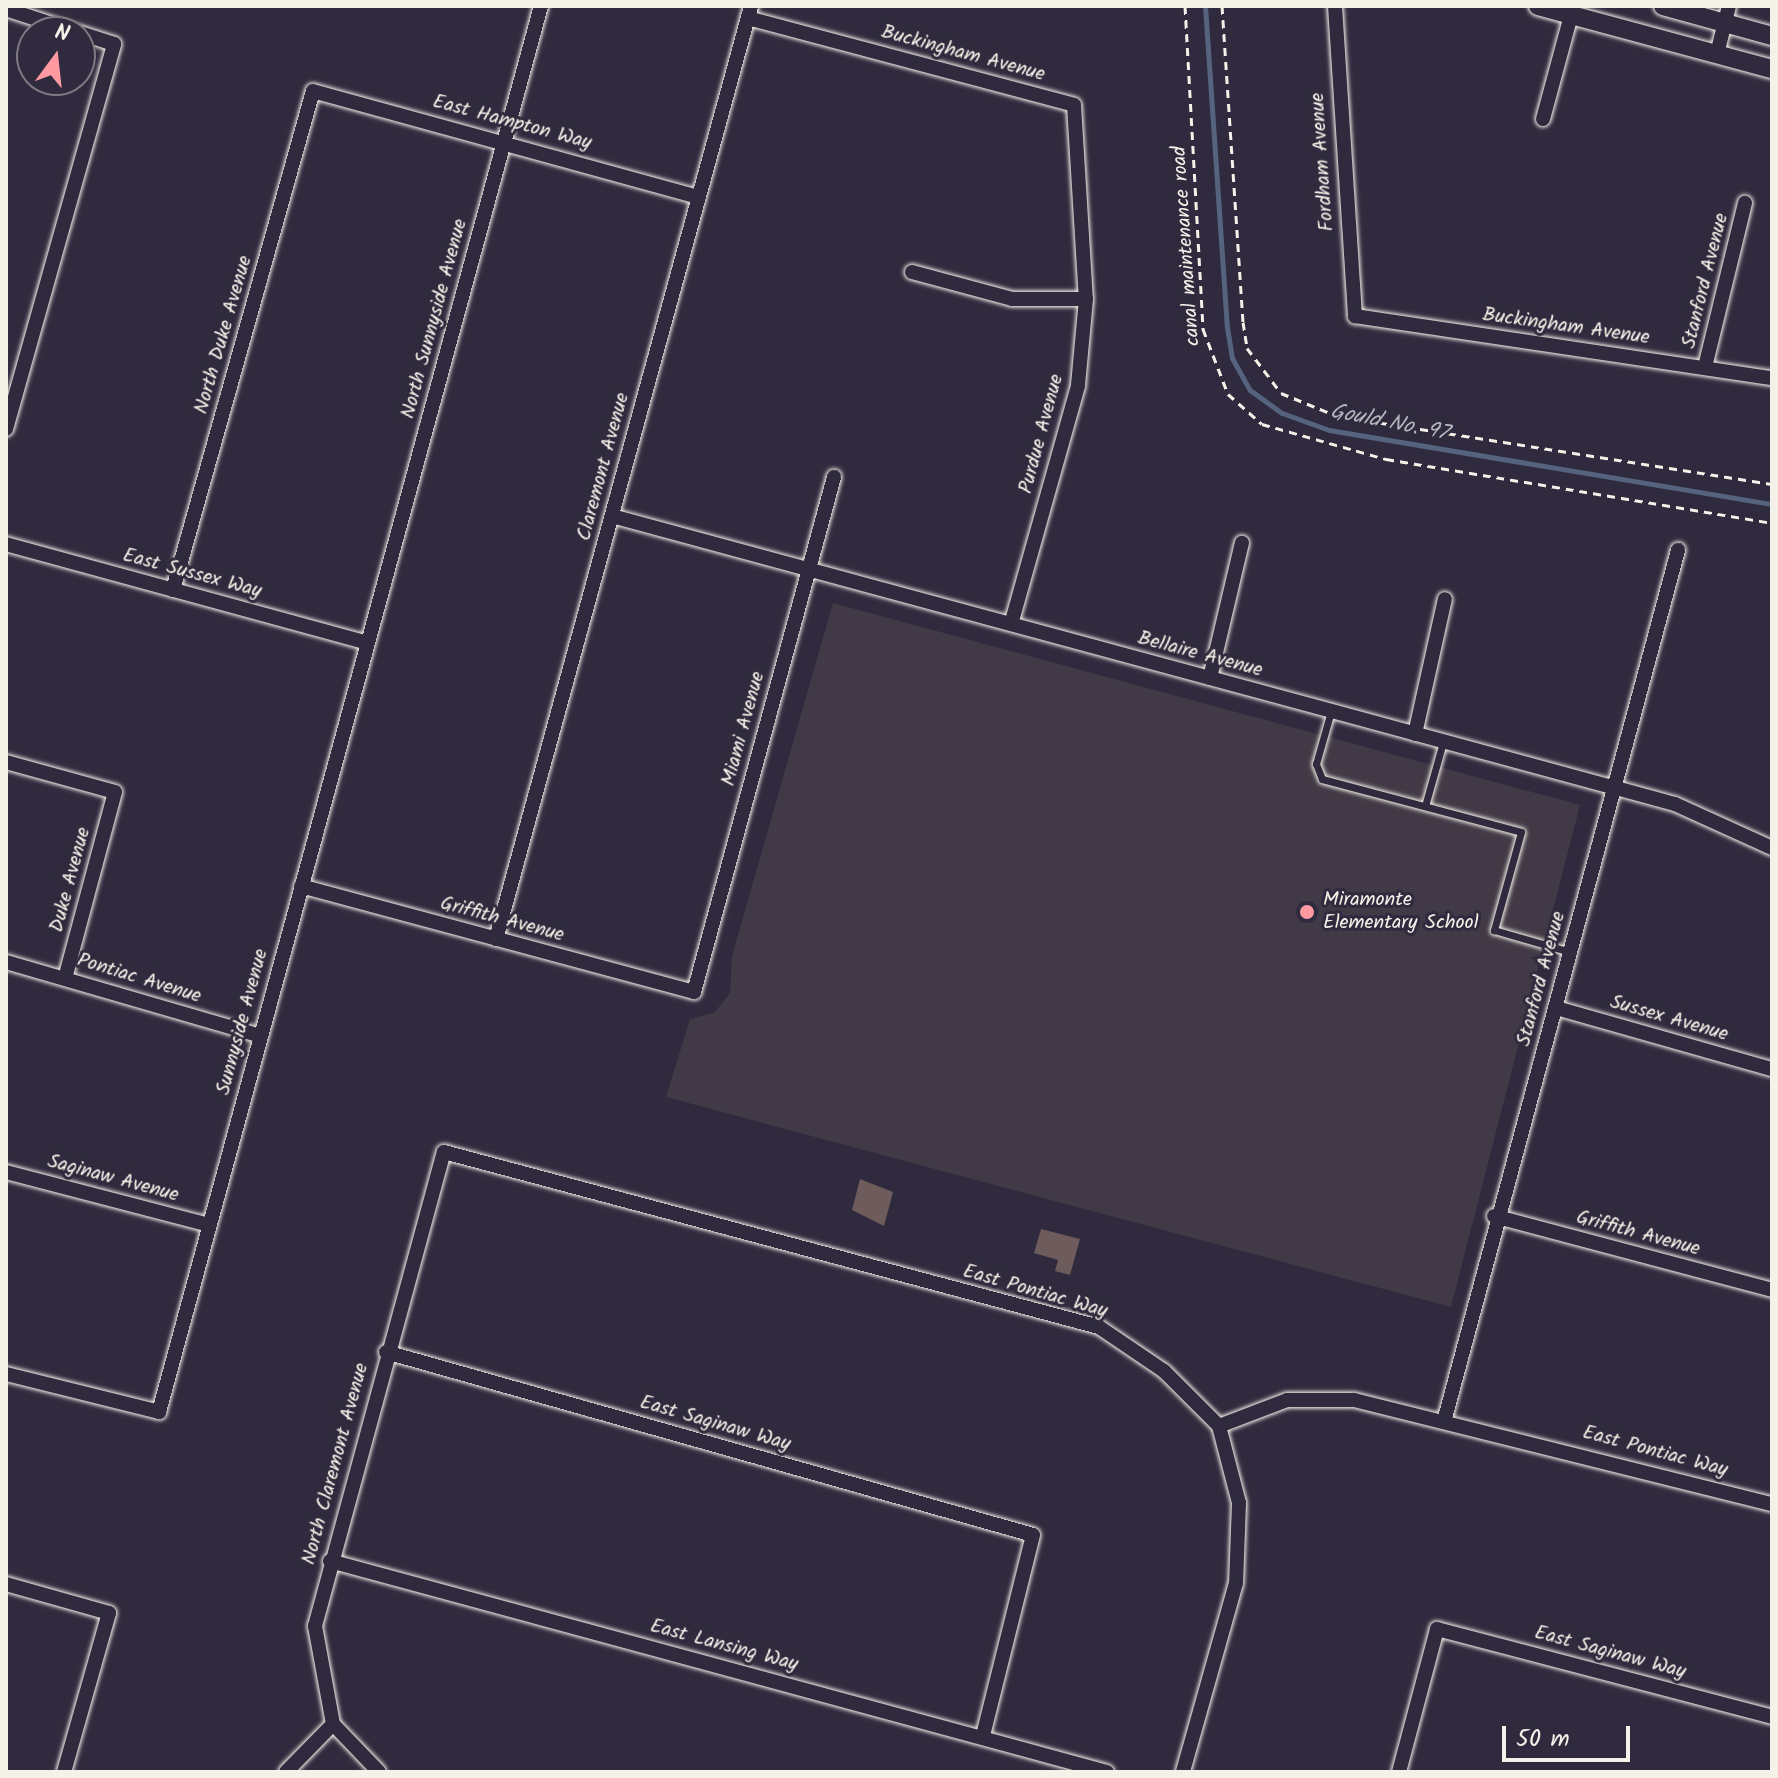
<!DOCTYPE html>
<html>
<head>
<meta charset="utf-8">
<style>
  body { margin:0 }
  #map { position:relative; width:1778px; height:1778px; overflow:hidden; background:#2f2a3d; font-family:Kalam,sans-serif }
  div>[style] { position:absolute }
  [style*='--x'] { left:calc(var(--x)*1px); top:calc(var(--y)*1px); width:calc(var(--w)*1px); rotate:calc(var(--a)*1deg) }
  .built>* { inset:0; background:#423946 }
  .stream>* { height:5px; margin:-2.5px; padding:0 2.5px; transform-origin:2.5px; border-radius:2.5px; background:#55637e }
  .building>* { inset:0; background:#6e5b5b }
  .path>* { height:3px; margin-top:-1.5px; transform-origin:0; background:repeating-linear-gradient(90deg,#f4f1e8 0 8px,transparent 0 14px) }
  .roads { filter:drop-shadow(0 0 2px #f4f1e8) drop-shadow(0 0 2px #f4f1e8) }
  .lane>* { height:7px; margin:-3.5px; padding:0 3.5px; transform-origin:3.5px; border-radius:3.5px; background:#2f2a3d }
  .street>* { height:14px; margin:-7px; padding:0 7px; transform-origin:7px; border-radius:7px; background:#2f2a3d }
  .secondary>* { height:18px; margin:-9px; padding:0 9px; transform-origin:9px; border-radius:9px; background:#2f2a3d }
  .dots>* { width:22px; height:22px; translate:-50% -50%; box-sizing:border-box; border:4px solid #2f2a3d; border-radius:50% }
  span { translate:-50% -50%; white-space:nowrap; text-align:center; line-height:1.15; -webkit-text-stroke:6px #2f2a3d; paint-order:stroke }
  .street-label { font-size:20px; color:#f4f1e8 }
  .poi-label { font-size:20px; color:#f4f1e8 }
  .left { translate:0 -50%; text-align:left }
  .water-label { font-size:22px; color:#b4b8be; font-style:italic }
  .frame { position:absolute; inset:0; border:8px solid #f4f1e8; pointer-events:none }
  .north { position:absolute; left:16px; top:16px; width:80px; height:80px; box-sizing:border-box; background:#2f2a3d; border:2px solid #7e7a81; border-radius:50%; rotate:15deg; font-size:22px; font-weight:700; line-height:32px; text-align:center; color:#f4f1e8 }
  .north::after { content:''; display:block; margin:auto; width:28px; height:36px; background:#ff9aa2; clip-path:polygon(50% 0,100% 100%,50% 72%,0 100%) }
  .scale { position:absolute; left:1502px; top:1726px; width:128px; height:36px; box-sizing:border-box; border:4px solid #f4f1e8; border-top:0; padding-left:10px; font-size:24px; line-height:28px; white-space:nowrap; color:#f4f1e8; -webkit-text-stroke:6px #2f2a3d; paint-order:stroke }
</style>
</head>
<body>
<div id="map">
  <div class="built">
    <i style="clip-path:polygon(833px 603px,1580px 805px,1451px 1307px,666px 1097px,690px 1019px,715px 1012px,730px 993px,732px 956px)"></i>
  </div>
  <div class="stream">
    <i style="--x:1205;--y:6;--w:322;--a:86.1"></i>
    <i style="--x:1227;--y:327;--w:31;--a:81"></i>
    <i style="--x:1232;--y:358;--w:37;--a:61"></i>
    <i style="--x:1250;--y:390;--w:39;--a:36"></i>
    <i style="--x:1282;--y:413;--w:50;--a:19.9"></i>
    <i style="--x:1329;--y:430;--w:449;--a:9.5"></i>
  </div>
  <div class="building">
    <i style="clip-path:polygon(860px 1179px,893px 1192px,884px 1226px,852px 1210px)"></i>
    <i style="clip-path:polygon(1041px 1229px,1080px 1239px,1070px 1275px,1055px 1271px,1058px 1260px,1034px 1253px)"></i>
  </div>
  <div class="path">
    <i style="--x:1185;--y:6;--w:324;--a:86.8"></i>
    <i style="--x:1203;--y:329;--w:70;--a:69"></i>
    <i style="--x:1228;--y:394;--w:45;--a:41.4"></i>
    <i style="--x:1262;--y:424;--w:129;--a:15.8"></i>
    <i style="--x:1386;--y:459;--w:391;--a:9.4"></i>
    <i style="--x:1222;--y:6;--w:317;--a:86.2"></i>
    <i style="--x:1243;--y:322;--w:26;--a:81"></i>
    <i style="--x:1247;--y:348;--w:56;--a:52.9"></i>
    <i style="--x:1281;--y:393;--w:61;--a:22.3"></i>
    <i style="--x:1337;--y:416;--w:440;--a:8.9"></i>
  </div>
  <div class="roads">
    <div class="lane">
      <i style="--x:1331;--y:711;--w:55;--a:105.8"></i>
      <i style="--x:1316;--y:764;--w:16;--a:68"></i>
      <i style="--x:1322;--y:779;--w:206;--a:14.9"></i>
      <i style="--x:1521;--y:832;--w:102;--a:105.4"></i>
      <i style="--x:1494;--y:930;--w:79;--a:16.1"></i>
      <i style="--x:1425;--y:806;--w:66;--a:-74.3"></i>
    </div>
    <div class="street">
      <i style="--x:1335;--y:6;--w:311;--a:86.3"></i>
      <i style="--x:1355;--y:316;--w:422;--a:8.5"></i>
      <i style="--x:6;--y:9;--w:74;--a:18.2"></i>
      <i style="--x:748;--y:18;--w:337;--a:14.9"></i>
      <i style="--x:1074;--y:105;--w:194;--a:86.5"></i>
      <i style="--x:1086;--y:299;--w:87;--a:95.3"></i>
      <i style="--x:1078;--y:386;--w:247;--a:105.7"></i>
      <i style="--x:1717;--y:54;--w:49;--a:-76"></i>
      <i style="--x:1543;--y:119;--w:108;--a:-74.9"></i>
      <i style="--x:912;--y:272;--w:104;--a:15.1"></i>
      <i style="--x:1012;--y:299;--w:74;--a:0"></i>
      <i style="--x:1705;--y:367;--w:169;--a:-76.3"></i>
      <i style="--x:6;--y:429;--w:400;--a:-74.3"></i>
      <i style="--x:114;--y:44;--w:36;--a:-162"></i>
      <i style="--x:612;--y:516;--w:1101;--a:15.16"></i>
      <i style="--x:1675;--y:804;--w:107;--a:24.4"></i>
      <i style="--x:6;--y:544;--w:374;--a:15.3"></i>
      <i style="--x:173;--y:590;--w:518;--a:-74.33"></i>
      <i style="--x:313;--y:91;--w:400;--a:15.4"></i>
      <i style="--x:1210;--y:678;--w:139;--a:-76.7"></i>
      <i style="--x:1415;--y:734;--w:138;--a:-77.5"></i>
      <i style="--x:6;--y:762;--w:113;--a:15.4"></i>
      <i style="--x:115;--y:792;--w:193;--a:105"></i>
      <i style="--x:301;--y:886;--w:407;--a:15.1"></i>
      <i style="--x:694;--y:992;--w:534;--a:-74.79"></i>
      <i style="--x:496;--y:939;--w:967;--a:-74.71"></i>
      <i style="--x:6;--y:962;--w:265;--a:16.2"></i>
      <i style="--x:1556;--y:1008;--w:224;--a:15.8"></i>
      <i style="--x:6;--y:1172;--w:210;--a:14.6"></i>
      <i style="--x:1494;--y:1216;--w:288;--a:14.9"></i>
      <i style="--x:386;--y:1352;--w:672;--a:15.79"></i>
      <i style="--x:1033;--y:1535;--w:207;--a:104"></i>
      <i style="--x:6;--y:1374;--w:158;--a:13.9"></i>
      <i style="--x:159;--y:1412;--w:1457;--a:-74.8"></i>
      <i style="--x:1445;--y:1418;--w:899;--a:-74.97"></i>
      <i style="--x:1219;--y:1426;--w:73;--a:-20.9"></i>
      <i style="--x:1287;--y:1400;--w:67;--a:0"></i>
      <i style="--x:1354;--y:1400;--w:431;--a:14"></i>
      <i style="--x:330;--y:1561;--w:805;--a:15.19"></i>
      <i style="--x:6;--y:1584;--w:107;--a:15.7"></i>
      <i style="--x:109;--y:1613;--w:165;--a:105.8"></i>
      <i style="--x:333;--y:1724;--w:100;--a:-100.4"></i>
      <i style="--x:315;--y:1626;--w:491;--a:-74.8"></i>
      <i style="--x:444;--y:1152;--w:678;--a:14.96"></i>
      <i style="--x:1099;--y:1327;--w:78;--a:34.1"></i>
      <i style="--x:1164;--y:1371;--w:78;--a:45"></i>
      <i style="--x:1219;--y:1426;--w:80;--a:75.4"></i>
      <i style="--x:1239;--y:1503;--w:80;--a:92.1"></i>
      <i style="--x:1236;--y:1583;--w:196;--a:105.7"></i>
      <i style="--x:333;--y:1724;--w:66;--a:46.2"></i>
      <i style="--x:286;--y:1772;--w:67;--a:-45.6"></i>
      <i style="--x:1399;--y:1772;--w:148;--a:-75.1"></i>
      <i style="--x:1437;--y:1629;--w:346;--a:14.7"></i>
    </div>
    <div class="secondary">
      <i style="--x:1538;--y:6;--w:242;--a:15.1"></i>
      <i style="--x:1663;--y:6;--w:113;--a:15.4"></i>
    </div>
  </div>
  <div class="dots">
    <i style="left:1307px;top:912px;background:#ff9aa2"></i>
  </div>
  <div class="street-label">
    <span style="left:963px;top:54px;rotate:15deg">Buckingham Avenue</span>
    <span style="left:512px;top:123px;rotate:15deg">East Hampton Way</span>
    <span style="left:1323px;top:162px;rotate:-94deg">Fordham Avenue</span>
    <span style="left:1187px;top:246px;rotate:-94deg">canal maintenance road</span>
    <span style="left:1706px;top:281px;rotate:-76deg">Stanford Avenue</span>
    <span style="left:435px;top:319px;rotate:-75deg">North Sunnyside Avenue</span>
    <span style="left:1566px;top:327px;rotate:8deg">Buckingham Avenue</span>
    <span style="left:224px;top:335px;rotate:-74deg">North Duke Avenue</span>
    <span style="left:1042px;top:434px;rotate:-75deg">Purdue Avenue</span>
    <span style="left:604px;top:467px;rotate:-75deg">Claremont Avenue</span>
    <span style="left:192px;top:574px;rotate:15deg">East Sussex Way</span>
    <span style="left:1200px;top:655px;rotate:15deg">Bellaire Avenue</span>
    <span style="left:744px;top:729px;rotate:-75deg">Miami Avenue</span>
    <span style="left:71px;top:880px;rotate:-75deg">Duke Avenue</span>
    <span style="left:502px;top:920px;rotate:15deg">Griffith Avenue</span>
    <span style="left:139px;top:979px;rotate:17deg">Pontiac Avenue</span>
    <span style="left:1542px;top:979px;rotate:-75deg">Stanford Avenue</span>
    <span style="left:1669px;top:1019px;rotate:16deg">Sussex Avenue</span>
    <span style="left:243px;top:1022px;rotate:-75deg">Sunnyside Avenue</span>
    <span style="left:113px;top:1179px;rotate:15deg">Saginaw Avenue</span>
    <span style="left:1638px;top:1234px;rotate:15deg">Griffith Avenue</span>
    <span style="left:1035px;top:1292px;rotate:16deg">East Pontiac Way</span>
    <span style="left:715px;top:1424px;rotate:16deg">East Saginaw Way</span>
    <span style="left:1655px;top:1452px;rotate:15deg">East Pontiac Way</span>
    <span style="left:336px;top:1464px;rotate:-75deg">North Claremont Avenue</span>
    <span style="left:724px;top:1646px;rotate:15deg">East Lansing Way</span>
    <span style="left:1610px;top:1653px;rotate:15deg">East Saginaw Way</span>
  </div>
  <div class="poi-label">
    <span class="left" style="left:1323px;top:912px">Miramonte<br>Elementary School</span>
  </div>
  <div class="water-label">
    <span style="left:1389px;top:423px;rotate:11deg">Gould No. 97</span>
  </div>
  <div class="frame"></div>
  <div class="north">N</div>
  <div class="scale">50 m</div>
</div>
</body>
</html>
